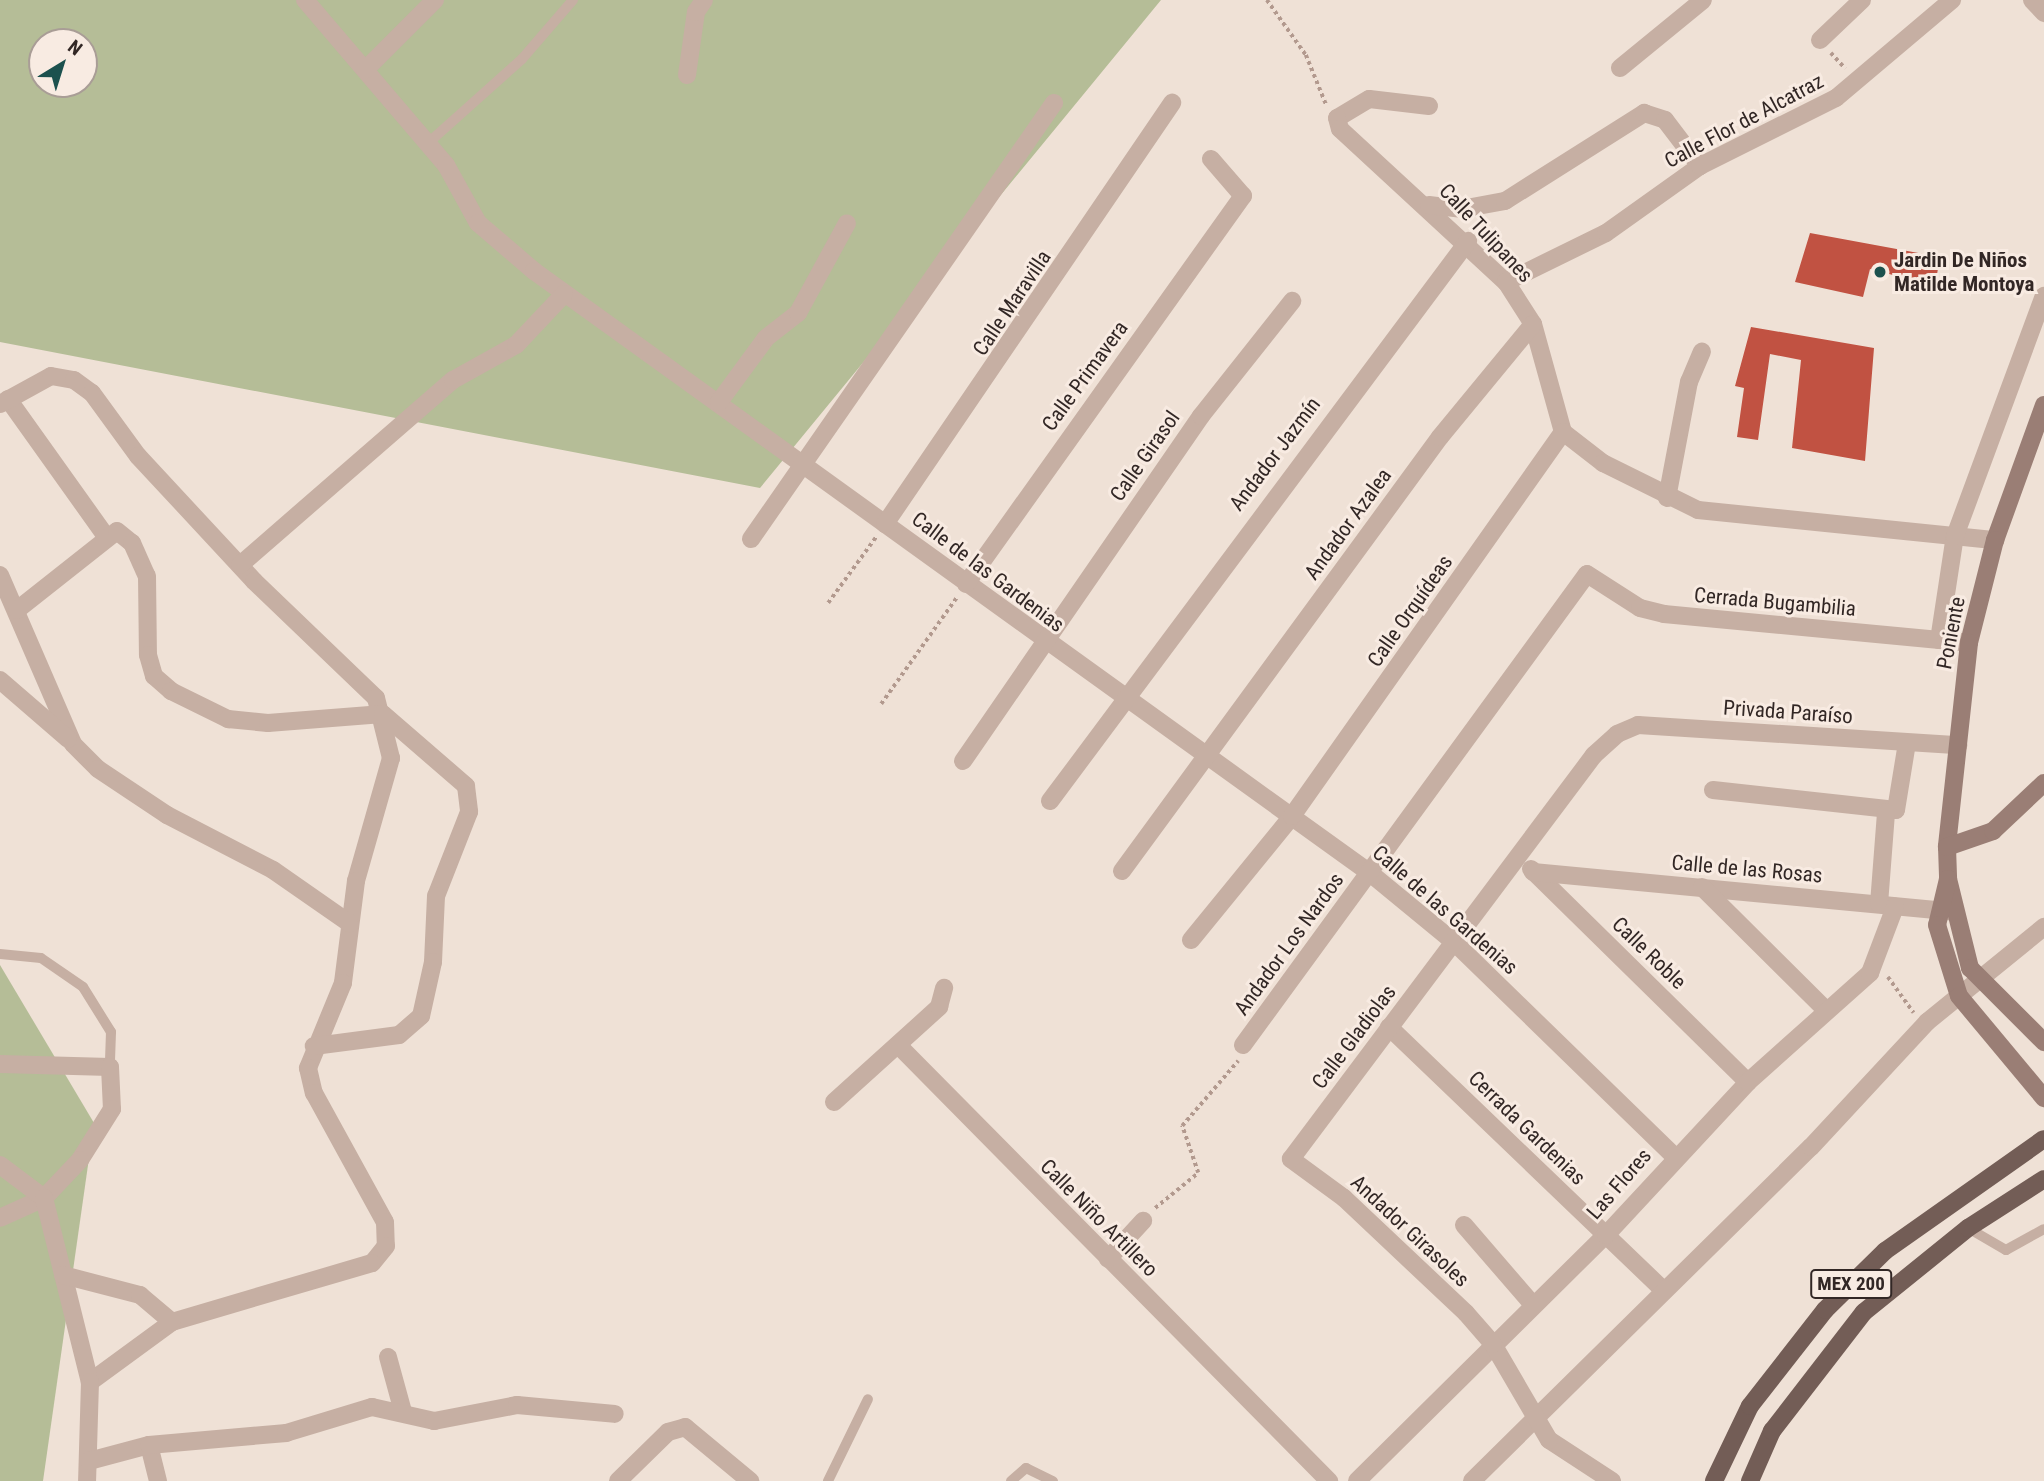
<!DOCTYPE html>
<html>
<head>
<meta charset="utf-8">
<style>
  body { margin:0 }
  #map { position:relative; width:2044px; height:1481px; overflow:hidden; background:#efe1d6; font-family:"Roboto Condensed",sans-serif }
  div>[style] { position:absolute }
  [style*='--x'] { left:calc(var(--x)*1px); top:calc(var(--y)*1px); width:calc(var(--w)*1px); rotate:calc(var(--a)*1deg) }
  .green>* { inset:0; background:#b5bd97 }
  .building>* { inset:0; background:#c15242 }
  .path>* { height:3.5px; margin-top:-1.75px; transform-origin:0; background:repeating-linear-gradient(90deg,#b2998e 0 3.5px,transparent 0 7px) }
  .lane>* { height:10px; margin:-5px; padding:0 5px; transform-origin:5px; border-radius:5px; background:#c6afa3 }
  .street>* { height:18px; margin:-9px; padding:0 9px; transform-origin:9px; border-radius:9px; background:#c6afa3 }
  .secondary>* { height:18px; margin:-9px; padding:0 9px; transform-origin:9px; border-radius:9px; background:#9a7e75 }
  .primary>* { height:18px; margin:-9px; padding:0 9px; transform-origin:9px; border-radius:9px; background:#735d56 }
  .dots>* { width:19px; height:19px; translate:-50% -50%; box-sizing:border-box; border:4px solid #f8ebe2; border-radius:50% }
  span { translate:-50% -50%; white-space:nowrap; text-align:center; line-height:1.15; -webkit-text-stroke:6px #f8ebe2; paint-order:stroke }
  .shield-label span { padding:2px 5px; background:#f8ebe2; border:2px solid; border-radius:5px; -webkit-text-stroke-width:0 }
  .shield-label { font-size:19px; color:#322725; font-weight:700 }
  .street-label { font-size:21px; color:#322725 }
  .poi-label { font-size:21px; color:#322725; font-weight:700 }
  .left { translate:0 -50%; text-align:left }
  .north { position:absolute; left:28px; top:28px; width:70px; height:70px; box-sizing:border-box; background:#f8ebe2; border:2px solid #a99d96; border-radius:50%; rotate:38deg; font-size:19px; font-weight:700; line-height:28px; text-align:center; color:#322725 }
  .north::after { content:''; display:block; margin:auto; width:24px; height:32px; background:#1c514e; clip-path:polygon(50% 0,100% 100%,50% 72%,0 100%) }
</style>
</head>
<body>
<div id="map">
  <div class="green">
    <i style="clip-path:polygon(evenodd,0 0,1161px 0,760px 488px,0 342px,0 0,42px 42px,84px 42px,84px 84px,42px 84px,42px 42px)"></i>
    <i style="clip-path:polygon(0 965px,94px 1123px,43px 1481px,0 1481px)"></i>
  </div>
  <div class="building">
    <i style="clip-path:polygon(1810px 233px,1940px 257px,1935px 286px,1870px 269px,1863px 297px,1795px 282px)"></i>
    <i style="clip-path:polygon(1751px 327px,1874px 348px,1865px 461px,1792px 448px,1801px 360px,1770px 354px,1758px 440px,1737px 437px,1744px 388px,1735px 386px)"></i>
  </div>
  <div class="path">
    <i style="--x:1267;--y:0;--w:67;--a:54.7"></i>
    <i style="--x:1306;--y:55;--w:53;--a:67.8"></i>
    <i style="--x:1831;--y:53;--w:21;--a:47"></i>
    <i style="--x:828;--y:603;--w:82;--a:-54"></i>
    <i style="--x:881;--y:704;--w:131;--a:-54.6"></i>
    <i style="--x:1888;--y:977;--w:44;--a:54.2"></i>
    <i style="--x:1155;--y:1208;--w:55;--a:-39.1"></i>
    <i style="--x:1198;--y:1173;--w:50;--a:-108.8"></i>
    <i style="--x:1182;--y:1126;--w:86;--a:-49.3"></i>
  </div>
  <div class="lane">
    <i style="--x:427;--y:144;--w:127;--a:-41.8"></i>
    <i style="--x:522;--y:59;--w:78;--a:-49.2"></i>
    <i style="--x:0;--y:954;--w:41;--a:5.6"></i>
    <i style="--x:41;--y:958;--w:51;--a:34.6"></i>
    <i style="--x:83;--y:987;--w:53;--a:58.1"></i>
    <i style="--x:111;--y:1032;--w:35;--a:92"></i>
    <i style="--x:1968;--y:1228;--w:44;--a:30.1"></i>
    <i style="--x:2006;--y:1250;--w:43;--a:-28.9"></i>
    <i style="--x:828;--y:1481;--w:91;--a:-64"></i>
    <i style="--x:1011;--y:1481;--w:20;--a:-41"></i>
    <i style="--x:1026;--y:1468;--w:30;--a:26"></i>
  </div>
  <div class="street">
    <i style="--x:305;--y:0;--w:217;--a:49.5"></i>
    <i style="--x:446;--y:165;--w:66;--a:61.1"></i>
    <i style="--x:478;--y:223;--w:74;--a:40.6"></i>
    <i style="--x:534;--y:271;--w:1030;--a:35.76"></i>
    <i style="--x:1370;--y:873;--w:109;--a:39.4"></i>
    <i style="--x:1454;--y:942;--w:307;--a:44.2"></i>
    <i style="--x:2032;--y:0;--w:18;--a:47"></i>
    <i style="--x:1820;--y:40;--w:58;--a:-43.6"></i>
    <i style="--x:1620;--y:68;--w:107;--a:-39.3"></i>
    <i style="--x:365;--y:70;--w:99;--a:-45"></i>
    <i style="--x:687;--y:75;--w:64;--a:-81.9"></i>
    <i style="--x:696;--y:12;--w:14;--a:-56"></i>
    <i style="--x:1429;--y:106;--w:60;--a:-173.3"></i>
    <i style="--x:1369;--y:99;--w:37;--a:149"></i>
    <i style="--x:1337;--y:118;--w:11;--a:75"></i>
    <i style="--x:1340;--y:129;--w:226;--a:42.7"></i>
    <i style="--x:1506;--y:282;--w:50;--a:57.3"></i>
    <i style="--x:1533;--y:324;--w:112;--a:74.5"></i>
    <i style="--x:1563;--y:432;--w:51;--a:37.8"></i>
    <i style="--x:1603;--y:463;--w:106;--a:26.3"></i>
    <i style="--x:1698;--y:510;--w:299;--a:5.8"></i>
    <i style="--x:1429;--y:205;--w:32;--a:7"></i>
    <i style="--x:1461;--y:209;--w:45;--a:-10.3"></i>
    <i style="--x:1505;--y:201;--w:165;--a:-32.3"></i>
    <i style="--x:1644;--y:113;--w:22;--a:18"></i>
    <i style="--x:1665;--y:120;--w:58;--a:52.7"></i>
    <i style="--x:1506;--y:282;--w:111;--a:-26.1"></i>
    <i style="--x:1606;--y:233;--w:115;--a:-35.5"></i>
    <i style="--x:1700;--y:166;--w:152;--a:-26.6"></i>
    <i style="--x:1836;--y:98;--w:152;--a:-40.2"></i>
    <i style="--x:8;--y:399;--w:167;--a:54.5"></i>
    <i style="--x:719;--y:402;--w:79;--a:-53.7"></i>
    <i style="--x:766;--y:338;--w:41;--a:-38"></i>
    <i style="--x:798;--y:313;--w:102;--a:-61.4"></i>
    <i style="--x:0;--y:404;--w:58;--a:-28.8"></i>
    <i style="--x:51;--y:376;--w:23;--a:10"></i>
    <i style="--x:74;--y:380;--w:22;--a:36"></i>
    <i style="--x:92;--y:393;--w:78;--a:53.9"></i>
    <i style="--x:138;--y:456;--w:171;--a:47.1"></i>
    <i style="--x:254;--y:581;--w:169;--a:43.8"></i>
    <i style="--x:376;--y:698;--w:62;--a:76"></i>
    <i style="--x:391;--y:758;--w:128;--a:105.9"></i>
    <i style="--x:356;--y:881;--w:103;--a:97.3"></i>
    <i style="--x:343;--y:983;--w:92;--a:112.4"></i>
    <i style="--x:308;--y:1068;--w:26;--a:77"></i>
    <i style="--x:314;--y:1093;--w:147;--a:61.2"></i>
    <i style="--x:385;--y:1222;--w:24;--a:88"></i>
    <i style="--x:386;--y:1246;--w:22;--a:129"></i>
    <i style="--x:372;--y:1263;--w:209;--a:163.6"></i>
    <i style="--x:172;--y:1322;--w:102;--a:143.8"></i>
    <i style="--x:1667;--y:498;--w:118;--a:-79.3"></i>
    <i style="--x:1689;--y:382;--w:33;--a:-67"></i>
    <i style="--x:885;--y:524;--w:510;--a:-55.72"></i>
    <i style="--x:751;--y:539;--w:531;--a:-55.2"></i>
    <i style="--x:240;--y:565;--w:282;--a:-41"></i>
    <i style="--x:453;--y:380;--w:72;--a:-29.1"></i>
    <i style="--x:516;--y:345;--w:70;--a:-46.7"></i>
    <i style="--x:0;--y:575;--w:184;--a:66.6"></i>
    <i style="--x:73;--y:744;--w:35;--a:45"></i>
    <i style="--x:98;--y:769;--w:83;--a:33.7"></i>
    <i style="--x:167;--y:815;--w:119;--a:27.4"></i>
    <i style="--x:273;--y:870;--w:93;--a:34.9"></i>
    <i style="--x:966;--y:584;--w:477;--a:-54.5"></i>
    <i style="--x:1243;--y:196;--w:49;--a:-130.9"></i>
    <i style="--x:17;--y:610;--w:127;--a:-38.3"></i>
    <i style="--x:117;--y:531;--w:19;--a:39"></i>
    <i style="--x:132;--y:543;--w:36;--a:66"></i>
    <i style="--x:147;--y:576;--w:79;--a:89.3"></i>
    <i style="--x:148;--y:655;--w:22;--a:74"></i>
    <i style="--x:154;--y:676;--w:23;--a:41"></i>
    <i style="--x:171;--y:691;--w:64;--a:26.2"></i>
    <i style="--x:228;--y:719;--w:40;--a:5.7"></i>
    <i style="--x:268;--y:723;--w:115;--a:-4.5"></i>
    <i style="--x:383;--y:714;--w:110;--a:40.9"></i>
    <i style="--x:466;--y:786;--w:26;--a:83"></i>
    <i style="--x:469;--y:812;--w:90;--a:111.4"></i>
    <i style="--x:436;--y:896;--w:66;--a:92.6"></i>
    <i style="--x:433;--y:962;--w:55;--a:102.5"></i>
    <i style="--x:421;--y:1016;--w:29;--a:139"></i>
    <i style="--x:399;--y:1035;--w:86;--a:172.6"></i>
    <i style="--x:1939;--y:640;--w:105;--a:-81.3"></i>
    <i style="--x:1955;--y:536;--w:256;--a:-69.7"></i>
    <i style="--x:0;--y:680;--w:90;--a:40.9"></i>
    <i style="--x:963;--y:761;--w:419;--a:-55.4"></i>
    <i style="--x:1201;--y:416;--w:147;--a:-51.6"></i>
    <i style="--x:1713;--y:790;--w:184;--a:6.2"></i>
    <i style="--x:1896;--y:810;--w:68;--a:-80.7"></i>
    <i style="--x:1050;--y:801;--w:699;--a:-53.26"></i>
    <i style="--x:1531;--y:869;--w:304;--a:44.5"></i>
    <i style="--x:1122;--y:871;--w:538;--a:-53.77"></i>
    <i style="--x:1440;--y:437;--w:146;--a:-50.5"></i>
    <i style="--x:1533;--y:872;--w:423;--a:5.4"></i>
    <i style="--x:1702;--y:887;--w:173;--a:44.8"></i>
    <i style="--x:1879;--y:904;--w:92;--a:-85.6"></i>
    <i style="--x:1191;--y:940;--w:160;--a:-50.8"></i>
    <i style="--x:1292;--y:816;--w:470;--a:-54.8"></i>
    <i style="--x:1389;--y:1027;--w:381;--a:43.8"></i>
    <i style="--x:1243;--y:1045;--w:583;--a:-53.86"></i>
    <i style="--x:1587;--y:574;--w:63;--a:32.7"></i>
    <i style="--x:1640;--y:608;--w:25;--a:14"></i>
    <i style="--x:1664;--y:614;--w:306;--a:5.4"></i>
    <i style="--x:899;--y:1046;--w:612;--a:45.33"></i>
    <i style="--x:0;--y:1064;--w:110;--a:1.6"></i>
    <i style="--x:110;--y:1067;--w:42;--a:87.3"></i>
    <i style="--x:112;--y:1109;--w:60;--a:122.1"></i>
    <i style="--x:80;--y:1160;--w:52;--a:133.5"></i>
    <i style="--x:44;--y:1198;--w:48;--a:155.6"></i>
    <i style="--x:834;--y:1102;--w:142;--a:-42.1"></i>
    <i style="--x:939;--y:1007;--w:20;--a:-75"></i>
    <i style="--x:0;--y:1165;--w:55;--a:36.9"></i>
    <i style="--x:44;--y:1198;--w:190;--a:76"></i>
    <i style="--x:90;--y:1382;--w:99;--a:91.7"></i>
    <i style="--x:1464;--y:1225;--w:106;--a:49.2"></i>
    <i style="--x:1108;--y:1259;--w:52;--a:-47.4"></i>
    <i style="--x:63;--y:1275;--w:80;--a:14.6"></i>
    <i style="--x:140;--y:1295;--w:42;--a:40.2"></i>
    <i style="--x:388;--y:1357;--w:57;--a:74.7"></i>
    <i style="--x:149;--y:1445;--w:37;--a:76"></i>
    <i style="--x:89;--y:1461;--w:62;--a:-14.9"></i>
    <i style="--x:149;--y:1445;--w:138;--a:-5"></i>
    <i style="--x:286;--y:1433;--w:90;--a:-16.8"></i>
    <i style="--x:372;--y:1407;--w:64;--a:12.7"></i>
    <i style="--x:434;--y:1421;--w:85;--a:-10.9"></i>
    <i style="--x:517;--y:1405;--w:98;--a:5.2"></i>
    <i style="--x:618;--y:1481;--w:70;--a:-44.4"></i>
    <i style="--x:668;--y:1432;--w:18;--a:-16"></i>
    <i style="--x:685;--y:1427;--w:85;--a:39.7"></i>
    <i style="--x:1357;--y:1481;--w:350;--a:-44.7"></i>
    <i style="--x:1606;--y:1235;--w:209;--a:-47.1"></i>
    <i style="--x:1748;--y:1082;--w:164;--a:-41.8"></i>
    <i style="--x:1870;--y:973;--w:71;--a:-69.3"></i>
    <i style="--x:1472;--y:1481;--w:476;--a:-44.6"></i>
    <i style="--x:1811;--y:1147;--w:171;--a:-47.1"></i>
    <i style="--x:1927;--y:1022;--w:151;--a:-39.1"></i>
    <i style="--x:1612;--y:1481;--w:75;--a:-146.9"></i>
    <i style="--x:1549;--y:1440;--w:111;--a:-120.3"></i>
    <i style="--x:1493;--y:1344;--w:41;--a:-131.1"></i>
    <i style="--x:1466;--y:1313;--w:168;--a:-136.7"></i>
    <i style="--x:1344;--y:1198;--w:66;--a:-143.7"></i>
    <i style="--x:1291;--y:1159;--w:505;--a:-53.13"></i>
    <i style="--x:1594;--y:755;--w:31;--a:-42"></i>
    <i style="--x:1617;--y:734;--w:23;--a:-23"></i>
    <i style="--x:1638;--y:725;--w:321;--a:3.6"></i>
  </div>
  <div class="secondary">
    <i style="--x:2044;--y:405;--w:144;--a:109.9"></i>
    <i style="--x:1995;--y:540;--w:106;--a:104.2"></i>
    <i style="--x:1969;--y:643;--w:205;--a:96.2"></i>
    <i style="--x:1947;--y:847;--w:32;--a:88"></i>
    <i style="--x:1948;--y:879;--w:92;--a:76.1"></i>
    <i style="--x:1970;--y:968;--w:105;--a:45"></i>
    <i style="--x:1947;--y:847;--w:49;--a:-19.2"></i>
    <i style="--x:1993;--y:831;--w:70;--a:-43.3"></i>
    <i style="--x:1948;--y:879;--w:47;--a:103.4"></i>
    <i style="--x:1937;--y:925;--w:74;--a:72.8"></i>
    <i style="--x:1959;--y:996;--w:133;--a:50.2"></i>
  </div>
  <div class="primary">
    <i style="--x:1714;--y:1481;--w:83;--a:-64.4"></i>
    <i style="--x:1750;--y:1406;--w:122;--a:-52"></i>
    <i style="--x:1825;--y:1310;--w:84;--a:-44.5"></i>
    <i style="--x:1885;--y:1251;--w:194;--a:-35.2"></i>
    <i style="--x:1750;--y:1481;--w:55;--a:-66.3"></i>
    <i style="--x:1772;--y:1431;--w:150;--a:-52.3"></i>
    <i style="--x:1864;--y:1312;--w:134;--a:-38.9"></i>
    <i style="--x:1968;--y:1228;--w:90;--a:-32.8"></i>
  </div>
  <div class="dots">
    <i style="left:1880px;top:272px;background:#1c514e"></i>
  </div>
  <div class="shield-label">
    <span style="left:1851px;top:1284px">MEX 200</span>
  </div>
  <div class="street-label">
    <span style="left:1744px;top:121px;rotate:-28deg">Calle Flor de Alcatraz</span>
    <span style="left:1486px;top:233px;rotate:47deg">Calle Tulipanes</span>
    <span style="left:1012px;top:303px;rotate:-56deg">Calle Maravilla</span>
    <span style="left:1085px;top:376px;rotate:-54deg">Calle Primavera</span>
    <span style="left:1275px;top:454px;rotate:-53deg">Andador Jazmín</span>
    <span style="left:1145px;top:456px;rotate:-55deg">Calle Girasol</span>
    <span style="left:1348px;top:524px;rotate:-54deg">Andador Azalea</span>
    <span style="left:988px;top:572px;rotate:37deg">Calle de las Gardenias</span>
    <span style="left:1775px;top:602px;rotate:5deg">Cerrada Bugambilia</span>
    <span style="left:1410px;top:611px;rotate:-55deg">Calle Orquídeas</span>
    <span style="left:1951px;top:633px;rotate:-79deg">Poniente</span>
    <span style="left:1788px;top:712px;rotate:4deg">Privada Paraíso</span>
    <span style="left:1747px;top:869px;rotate:5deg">Calle de las Rosas</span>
    <span style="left:1445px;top:910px;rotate:41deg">Calle de las Gardenias</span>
    <span style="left:1289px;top:944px;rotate:-54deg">Andador Los Nardos</span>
    <span style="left:1649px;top:953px;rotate:44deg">Calle Roble</span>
    <span style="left:1354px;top:1037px;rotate:-53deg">Calle Gladiolas</span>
    <span style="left:1527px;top:1128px;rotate:44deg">Cerrada Gardenias</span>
    <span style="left:1619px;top:1184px;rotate:-49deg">Las Flores</span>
    <span style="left:1099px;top:1218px;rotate:45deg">Calle Niño Artillero</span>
    <span style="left:1410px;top:1231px;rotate:43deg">Andador Girasoles</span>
  </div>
  <div class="poi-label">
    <span class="left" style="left:1894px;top:272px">Jardin De Niños<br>Matilde Montoya</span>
  </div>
  <div class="north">N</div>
</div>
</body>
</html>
